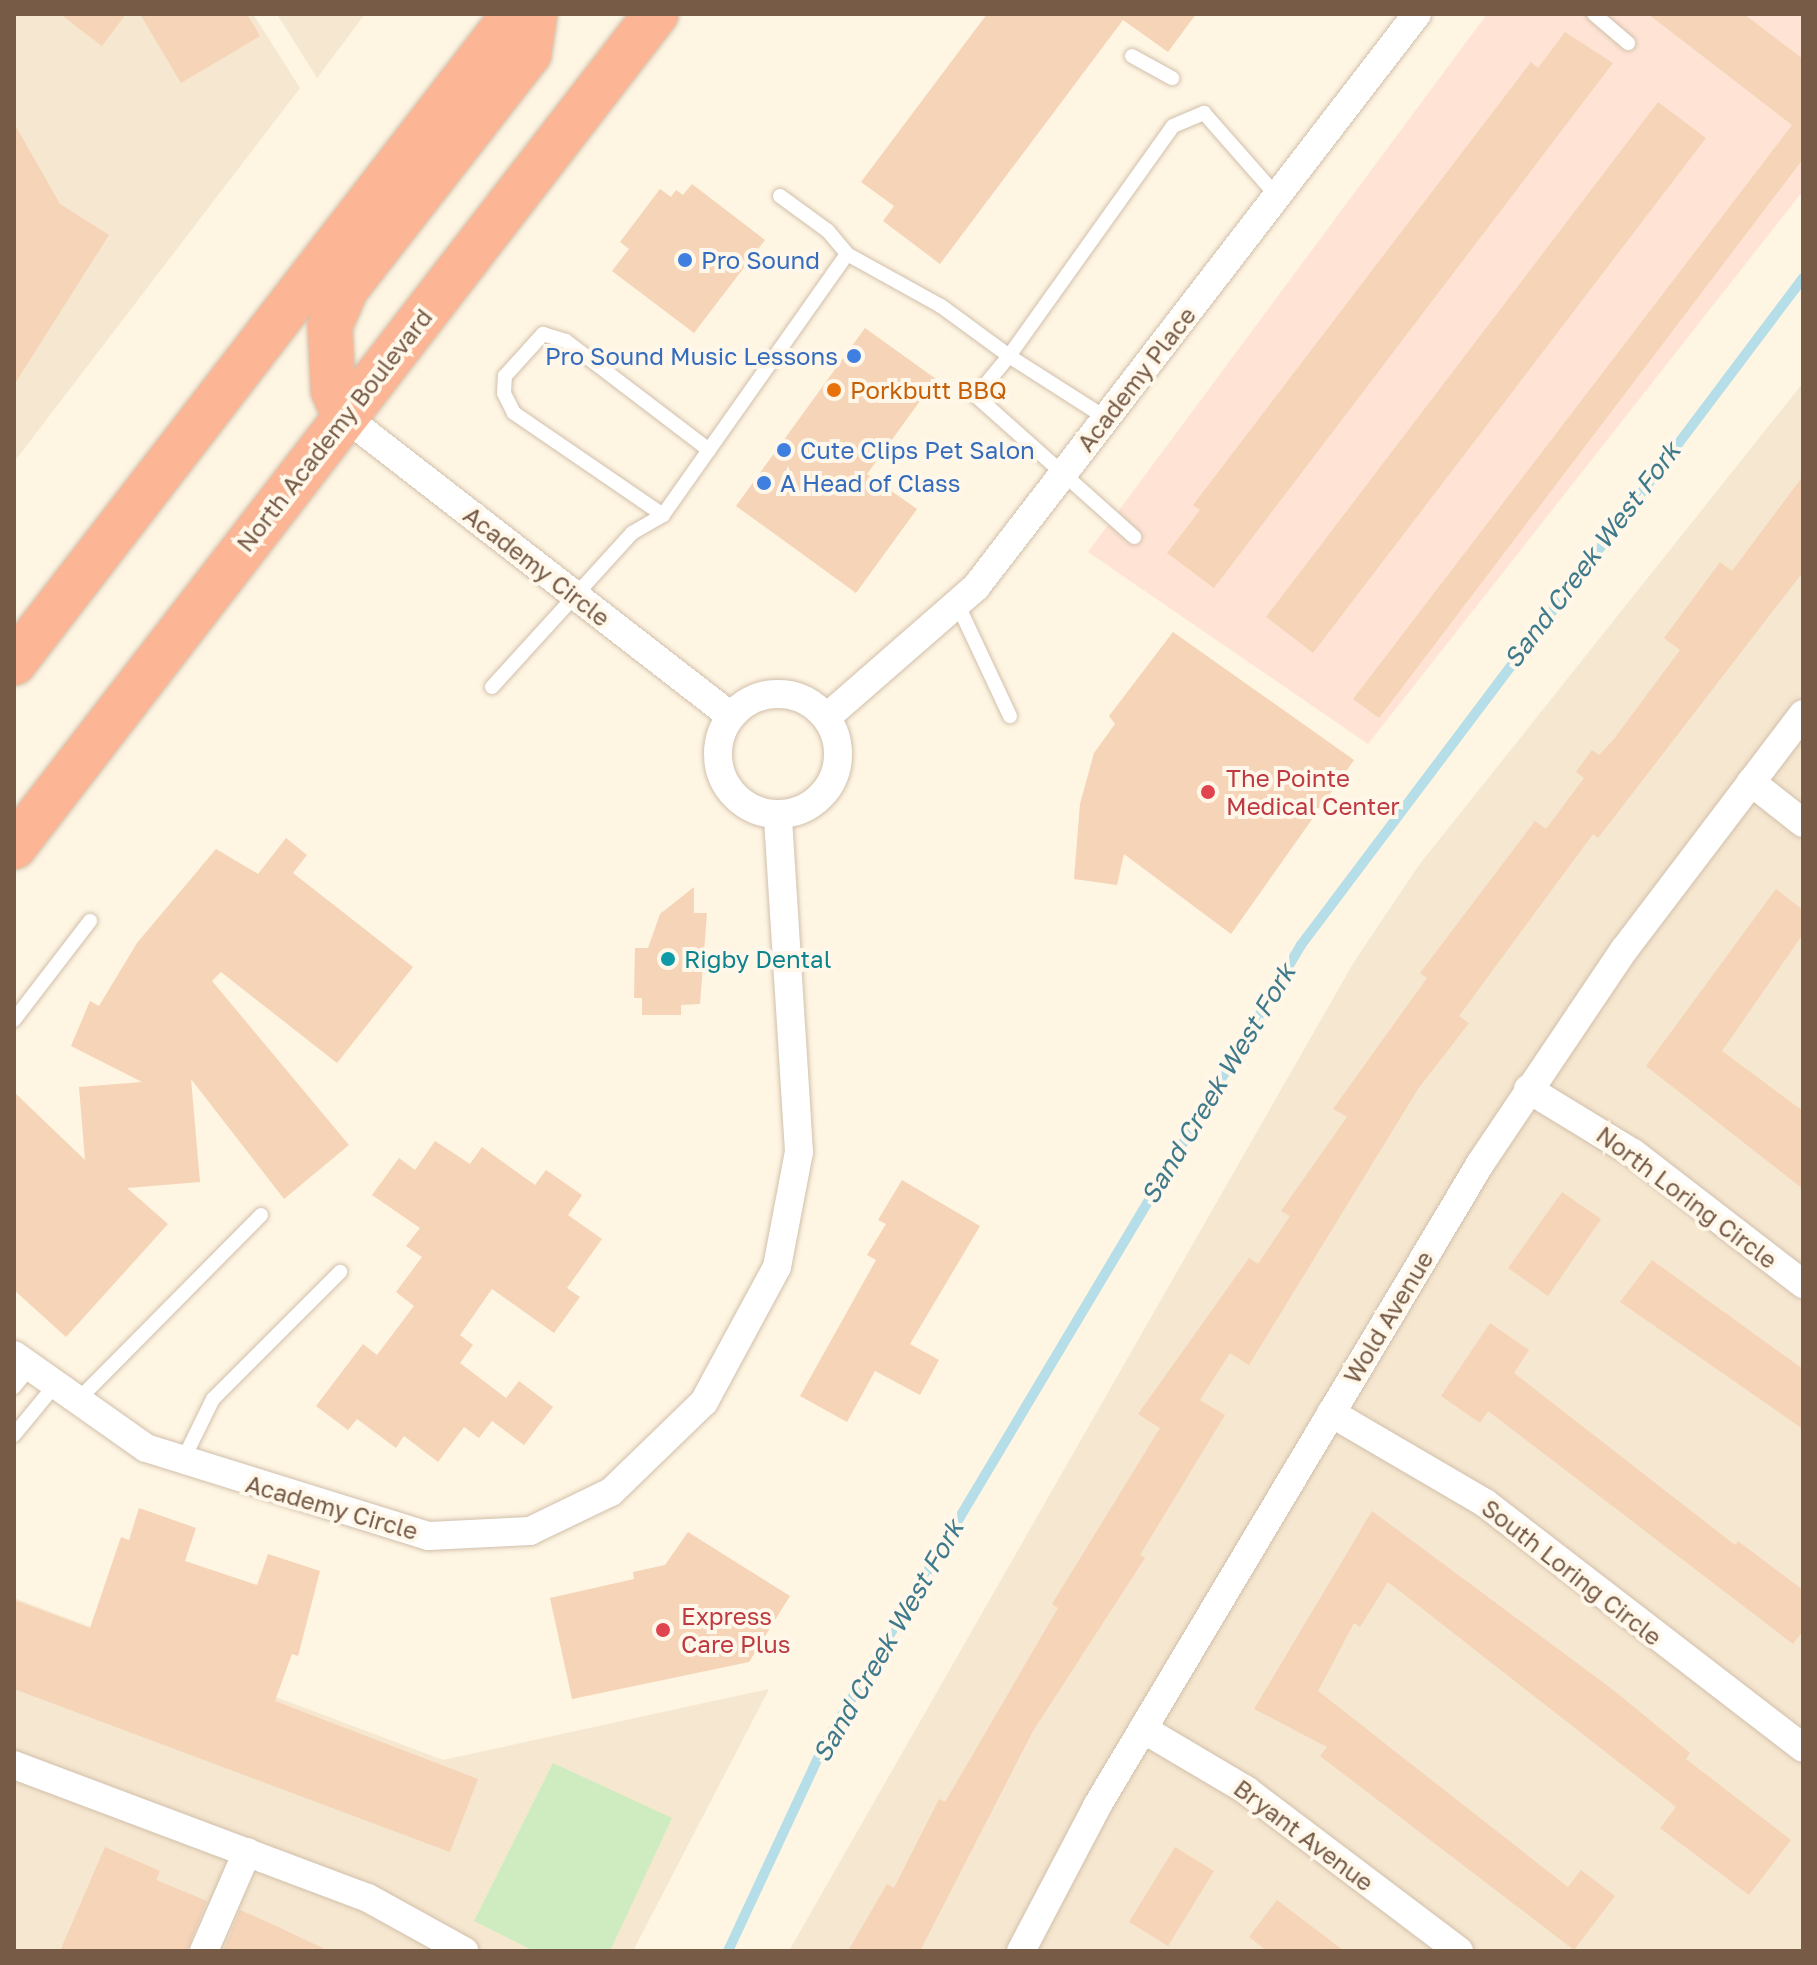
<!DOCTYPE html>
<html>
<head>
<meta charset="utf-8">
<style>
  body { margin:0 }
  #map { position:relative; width:1817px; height:1965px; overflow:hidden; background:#fef5e2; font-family:"Golos Text",sans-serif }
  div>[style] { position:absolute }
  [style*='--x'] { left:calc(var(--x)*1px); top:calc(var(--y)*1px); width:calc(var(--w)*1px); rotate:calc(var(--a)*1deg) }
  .residential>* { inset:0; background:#f6e7d0 }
  .commercial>* { inset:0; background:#ffe4d5 }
  .green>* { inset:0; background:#cfecc0 }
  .stream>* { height:10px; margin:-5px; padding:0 5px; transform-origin:5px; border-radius:5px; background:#b6dee8 }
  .building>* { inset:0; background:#f5d4b8 }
  .roads { filter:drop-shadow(0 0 2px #d1bfab) drop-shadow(0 0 2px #d1bfab) }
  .lane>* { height:14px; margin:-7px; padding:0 7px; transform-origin:7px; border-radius:7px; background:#fff }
  .street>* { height:28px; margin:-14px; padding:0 14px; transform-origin:14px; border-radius:14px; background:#fff }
  .street>.ring { margin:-14px; padding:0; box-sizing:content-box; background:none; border:28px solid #fff; border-radius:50% }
  .highway>* { height:44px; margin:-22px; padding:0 22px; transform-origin:22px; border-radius:22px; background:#fcb695 }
  .dots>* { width:22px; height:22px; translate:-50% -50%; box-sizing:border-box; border:4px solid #fff8ea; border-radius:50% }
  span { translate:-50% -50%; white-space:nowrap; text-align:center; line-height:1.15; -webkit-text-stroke:8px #fff8ea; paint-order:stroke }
  .shop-label { font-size:24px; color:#366cbe }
  .left { translate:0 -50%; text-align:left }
  .right { translate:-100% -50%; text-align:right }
  .street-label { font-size:24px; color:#775b47 }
  .food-label { font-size:24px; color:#c56008 }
  .health-label { font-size:24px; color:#be3a42 }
  .culture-label { font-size:24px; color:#0d838f }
  .water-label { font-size:26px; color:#3f7a8c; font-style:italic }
  .frame { position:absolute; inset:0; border:16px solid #775b47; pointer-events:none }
</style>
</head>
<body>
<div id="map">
  <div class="residential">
    <i style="clip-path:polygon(14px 14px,253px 14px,300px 88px,14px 462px)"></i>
    <i style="clip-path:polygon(277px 14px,365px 14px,317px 78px)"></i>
    <i style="clip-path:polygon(1803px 383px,1803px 1951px,789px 1951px,1354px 962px,1419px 865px)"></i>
    <i style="clip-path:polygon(14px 1598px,443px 1760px,769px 1689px,633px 1951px,14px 1951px)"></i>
  </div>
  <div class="commercial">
    <i style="clip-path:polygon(1487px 14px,1803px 14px,1803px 191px,1368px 744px,1088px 552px)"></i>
  </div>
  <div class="green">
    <i style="clip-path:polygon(553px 1763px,672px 1818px,610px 1951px,534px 1951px,474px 1921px)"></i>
  </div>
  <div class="stream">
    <i style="--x:728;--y:1951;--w:227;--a:-65"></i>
    <i style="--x:824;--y:1745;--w:931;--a:-59.19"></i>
    <i style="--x:1301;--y:945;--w:835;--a:-53.03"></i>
  </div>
  <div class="building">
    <i style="clip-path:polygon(60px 14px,126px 14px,102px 46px)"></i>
    <i style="clip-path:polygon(140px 14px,247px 14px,260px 36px,181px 83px)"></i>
    <i style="clip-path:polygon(987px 14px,1196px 14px,1168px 52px,1123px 20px,940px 264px,883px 221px,894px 206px,861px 182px)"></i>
    <i style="clip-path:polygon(1648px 14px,1744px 14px,1803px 59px,1803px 159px,1379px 718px,1353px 699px,1792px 125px)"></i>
    <i style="clip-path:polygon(1565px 32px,1613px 63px,1214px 588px,1167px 553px,1200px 510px,1193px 505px,1531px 62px,1538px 68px)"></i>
    <i style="clip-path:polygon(1658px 102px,1706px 138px,1313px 653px,1266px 617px)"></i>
    <i style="clip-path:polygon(14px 123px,60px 204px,109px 235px,14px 385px)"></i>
    <i style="clip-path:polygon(692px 184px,765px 240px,694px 333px,612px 271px,629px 249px,620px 242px,660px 189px,671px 197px,676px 190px,683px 195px)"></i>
    <i style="clip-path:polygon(865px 328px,936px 379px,867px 474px,917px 509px,856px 593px,736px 506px)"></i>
    <i style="clip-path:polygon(1803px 476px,1803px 572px,1598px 838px,1593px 834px,1459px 1016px,1469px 1023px,1418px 1089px,1249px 1365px,1230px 1353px,1200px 1400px,1225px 1415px,1140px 1555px,1145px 1558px,1033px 1731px,920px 1951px,848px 1951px,887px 1884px,894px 1888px,939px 1799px,945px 1802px,1058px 1608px,1052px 1604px,1160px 1428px,1138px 1414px,1249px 1258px,1258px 1264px,1290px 1216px,1281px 1211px,1347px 1117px,1333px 1109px,1427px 978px,1420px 973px,1535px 821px,1546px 829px,1584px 778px,1576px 772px,1592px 750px,1599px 755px,1614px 739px,1680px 650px,1664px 638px,1720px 562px,1732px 571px)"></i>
    <i style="clip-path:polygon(1173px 632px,1354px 760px,1231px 934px,1124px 854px,1117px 885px,1074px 879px,1080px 804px,1094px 753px,1115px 724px,1109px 716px)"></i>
    <i style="clip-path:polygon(286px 838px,307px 855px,293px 873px,413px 967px,337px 1063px,221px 972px,212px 981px,349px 1145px,284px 1199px,191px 1079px,200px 1182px,127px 1188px,168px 1224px,66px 1337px,14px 1290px,14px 1092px,85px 1160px,79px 1087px,142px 1082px,71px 1046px,90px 1001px,99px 1006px,137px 943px,216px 849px,258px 874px)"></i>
    <i style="clip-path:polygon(694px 887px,694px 913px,707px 913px,700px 1004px,681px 1005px,681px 1015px,642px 1015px,642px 998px,634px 998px,635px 948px,648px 948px,660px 914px)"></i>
    <i style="clip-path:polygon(1776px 889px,1803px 910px,1803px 934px,1722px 1051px,1803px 1111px,1803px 1189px,1646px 1066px)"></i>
    <i style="clip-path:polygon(435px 1141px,470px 1164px,482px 1147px,535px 1185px,546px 1170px,582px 1195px,568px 1215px,602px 1239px,567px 1288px,580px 1297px,554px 1333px,492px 1289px,460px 1335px,473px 1345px,460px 1363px,506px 1398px,519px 1381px,553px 1407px,524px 1445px,492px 1421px,479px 1438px,464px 1427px,438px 1462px,404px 1436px,396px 1448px,357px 1419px,348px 1430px,316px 1406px,363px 1344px,377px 1355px,414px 1306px,396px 1292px,422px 1257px,406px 1246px,420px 1228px,372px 1195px,399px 1158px,415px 1170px)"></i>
    <i style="clip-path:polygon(902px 1180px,980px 1226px,910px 1344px,939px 1360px,920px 1395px,875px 1371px,847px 1422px,800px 1396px,876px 1260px,867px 1255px,886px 1224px,878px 1220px)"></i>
    <i style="clip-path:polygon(1562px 1192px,1601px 1219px,1548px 1296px,1508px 1268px)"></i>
    <i style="clip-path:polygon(1652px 1260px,1803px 1369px,1803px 1429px,1620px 1302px)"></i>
    <i style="clip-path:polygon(1490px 1323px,1529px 1350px,1514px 1373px,1735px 1545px,1738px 1541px,1803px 1590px,1803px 1631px,1793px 1644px,1488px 1411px,1480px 1423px,1441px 1396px)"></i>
    <i style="clip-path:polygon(139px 1508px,196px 1528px,185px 1561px,257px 1585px,268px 1554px,320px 1571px,298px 1656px,292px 1654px,275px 1701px,478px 1779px,450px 1852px,14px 1689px,14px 1600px,90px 1628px,121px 1537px,129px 1540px)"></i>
    <i style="clip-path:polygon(1372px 1511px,1612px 1689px,1690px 1753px,1686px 1759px,1791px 1840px,1749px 1895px,1660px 1828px,1676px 1807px,1388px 1582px,1360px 1627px,1354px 1623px,1318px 1691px,1568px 1887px,1581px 1870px,1615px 1896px,1574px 1950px,1320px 1756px,1327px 1747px,1254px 1709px)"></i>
    <i style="clip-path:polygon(688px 1532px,790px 1596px,749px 1662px,572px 1699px,550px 1598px,634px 1579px,633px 1572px,665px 1565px)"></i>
    <i style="clip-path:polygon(105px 1847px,160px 1871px,156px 1880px,207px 1901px,187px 1951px,60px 1951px)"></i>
    <i style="clip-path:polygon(1175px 1847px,1214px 1871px,1168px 1946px,1129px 1922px)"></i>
    <i style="clip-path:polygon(1277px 1900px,1344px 1951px,1267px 1951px,1249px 1937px)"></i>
    <i style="clip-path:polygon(240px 1910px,274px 1925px,329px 1951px,223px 1951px)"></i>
  </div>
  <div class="roads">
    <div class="lane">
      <i style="--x:1594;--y:14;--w:45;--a:40.5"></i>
      <i style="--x:1132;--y:56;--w:46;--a:28.8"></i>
      <i style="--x:780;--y:196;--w:59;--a:36.1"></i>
      <i style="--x:828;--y:231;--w:30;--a:50"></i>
      <i style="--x:1106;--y:418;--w:115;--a:-147.4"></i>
      <i style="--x:1009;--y:356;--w:282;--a:-54.5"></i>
      <i style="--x:1173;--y:126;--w:34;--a:-23"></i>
      <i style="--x:1204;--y:113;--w:111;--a:48.7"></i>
      <i style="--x:663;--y:515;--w:181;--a:-145.6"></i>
      <i style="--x:514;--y:413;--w:22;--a:-117"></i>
      <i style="--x:504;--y:393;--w:17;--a:-87"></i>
      <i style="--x:505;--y:376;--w:57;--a:-47.9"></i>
      <i style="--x:543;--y:334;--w:24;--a:17"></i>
      <i style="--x:566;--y:341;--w:180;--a:37.3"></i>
      <i style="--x:957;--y:603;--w:125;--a:64.9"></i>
      <i style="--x:492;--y:687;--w:208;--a:-47.7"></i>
      <i style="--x:632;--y:533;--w:36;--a:-30"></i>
      <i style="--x:663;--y:515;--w:319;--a:-54.8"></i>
      <i style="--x:847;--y:254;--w:107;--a:29"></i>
      <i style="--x:941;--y:306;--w:84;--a:36.3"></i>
      <i style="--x:1009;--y:356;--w:52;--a:129.5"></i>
      <i style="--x:976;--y:396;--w:212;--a:41.7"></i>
      <i style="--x:14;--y:1020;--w:125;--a:-52.5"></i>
      <i style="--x:14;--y:1387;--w:26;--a:-51"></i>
      <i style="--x:76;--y:1402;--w:263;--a:-45.3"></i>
      <i style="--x:14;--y:1435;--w:65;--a:-50.6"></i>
      <i style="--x:182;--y:1462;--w:70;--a:-63.8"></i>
      <i style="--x:213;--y:1399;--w:180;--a:-45"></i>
    </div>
    <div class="street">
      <i style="--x:344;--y:416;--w:490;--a:37.8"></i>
      <i class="ring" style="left:718px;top:694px;width:92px;height:92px"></i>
      <i style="--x:827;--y:717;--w:198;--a:-41.1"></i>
      <i style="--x:976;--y:587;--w:723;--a:-52.42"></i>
      <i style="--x:1751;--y:782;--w:66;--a:38.3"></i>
      <i style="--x:1528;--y:1089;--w:123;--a:31.4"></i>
      <i style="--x:1633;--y:1153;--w:215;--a:37.6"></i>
      <i style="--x:14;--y:1355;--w:161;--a:35.2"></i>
      <i style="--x:146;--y:1448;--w:296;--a:17.3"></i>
      <i style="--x:429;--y:1536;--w:101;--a:-2.8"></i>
      <i style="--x:530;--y:1531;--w:90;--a:-25.7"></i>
      <i style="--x:611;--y:1492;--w:129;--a:-44.1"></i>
      <i style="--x:704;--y:1402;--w:153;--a:-61.6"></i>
      <i style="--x:777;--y:1267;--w:117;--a:-79.2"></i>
      <i style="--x:799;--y:1152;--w:338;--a:-93.6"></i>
      <i style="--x:1331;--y:1413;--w:178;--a:30.3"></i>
      <i style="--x:1485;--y:1503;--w:401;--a:37.6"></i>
      <i style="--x:1143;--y:1729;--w:120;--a:30.6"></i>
      <i style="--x:1246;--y:1790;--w:267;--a:37.1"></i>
      <i style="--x:14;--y:1765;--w:378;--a:20.6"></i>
      <i style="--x:368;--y:1898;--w:110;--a:28.9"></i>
      <i style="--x:204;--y:1951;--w:108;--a:-66.5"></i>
      <i style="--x:1021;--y:1951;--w:164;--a:-62.3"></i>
      <i style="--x:1097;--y:1806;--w:748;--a:-59.18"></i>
      <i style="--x:1480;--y:1164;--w:258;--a:-56.1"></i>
      <i style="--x:1624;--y:950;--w:296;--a:-52.8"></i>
    </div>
    <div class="highway">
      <i style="--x:344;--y:416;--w:28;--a:-113"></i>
      <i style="--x:333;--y:390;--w:64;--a:-92.7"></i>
      <i style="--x:330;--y:326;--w:40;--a:-66.6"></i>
      <i style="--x:346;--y:289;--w:298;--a:-52.1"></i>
      <i style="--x:529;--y:54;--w:40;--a:-81.5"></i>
      <i style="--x:14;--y:663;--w:819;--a:-52.39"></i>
      <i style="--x:14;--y:847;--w:1052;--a:-52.38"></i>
    </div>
  </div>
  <div class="dots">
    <i style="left:685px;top:260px;background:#3f7fe0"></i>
    <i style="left:854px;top:356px;background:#3f7fe0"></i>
    <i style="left:834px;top:390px;background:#e8710a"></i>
    <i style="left:784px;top:450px;background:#3f7fe0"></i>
    <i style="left:764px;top:483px;background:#3f7fe0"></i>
    <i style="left:1208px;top:792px;background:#e0444e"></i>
    <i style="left:668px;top:959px;background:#0f9aa8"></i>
    <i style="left:663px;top:1630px;background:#e0444e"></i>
  </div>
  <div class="shop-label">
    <span class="left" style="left:701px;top:260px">Pro Sound</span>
    <span class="right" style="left:838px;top:356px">Pro Sound Music Lessons</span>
    <span class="left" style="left:800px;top:450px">Cute Clips Pet Salon</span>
    <span class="left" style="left:780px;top:483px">A Head of Class</span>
  </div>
  <div class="street-label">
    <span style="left:1136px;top:379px;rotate:-52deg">Academy Place</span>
    <span style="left:334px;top:430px;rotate:-52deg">North Academy Boulevard</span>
    <span style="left:537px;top:566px;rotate:38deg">Academy Circle</span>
    <span style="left:1687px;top:1197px;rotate:37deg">North Loring Circle</span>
    <span style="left:1388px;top:1317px;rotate:-59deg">Wold Avenue</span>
    <span style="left:332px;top:1507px;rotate:16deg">Academy Circle</span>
    <span style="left:1572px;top:1572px;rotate:38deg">South Loring Circle</span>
    <span style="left:1304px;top:1835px;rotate:37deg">Bryant Avenue</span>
  </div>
  <div class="food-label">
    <span class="left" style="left:850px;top:390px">Porkbutt BBQ</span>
  </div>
  <div class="health-label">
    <span class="left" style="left:1226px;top:792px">The Pointe<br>Medical Center</span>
    <span class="left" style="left:681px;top:1630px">Express<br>Care Plus</span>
  </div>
  <div class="culture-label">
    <span class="left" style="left:684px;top:959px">Rigby Dental</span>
  </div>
  <div class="water-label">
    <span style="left:1592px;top:555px;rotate:-53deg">Sand Creek West Fork</span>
    <span style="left:1218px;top:1084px;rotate:-59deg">Sand Creek West Fork</span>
    <span style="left:888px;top:1641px;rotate:-60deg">Sand Creek West Fork</span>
  </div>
  <div class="frame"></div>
</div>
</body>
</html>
